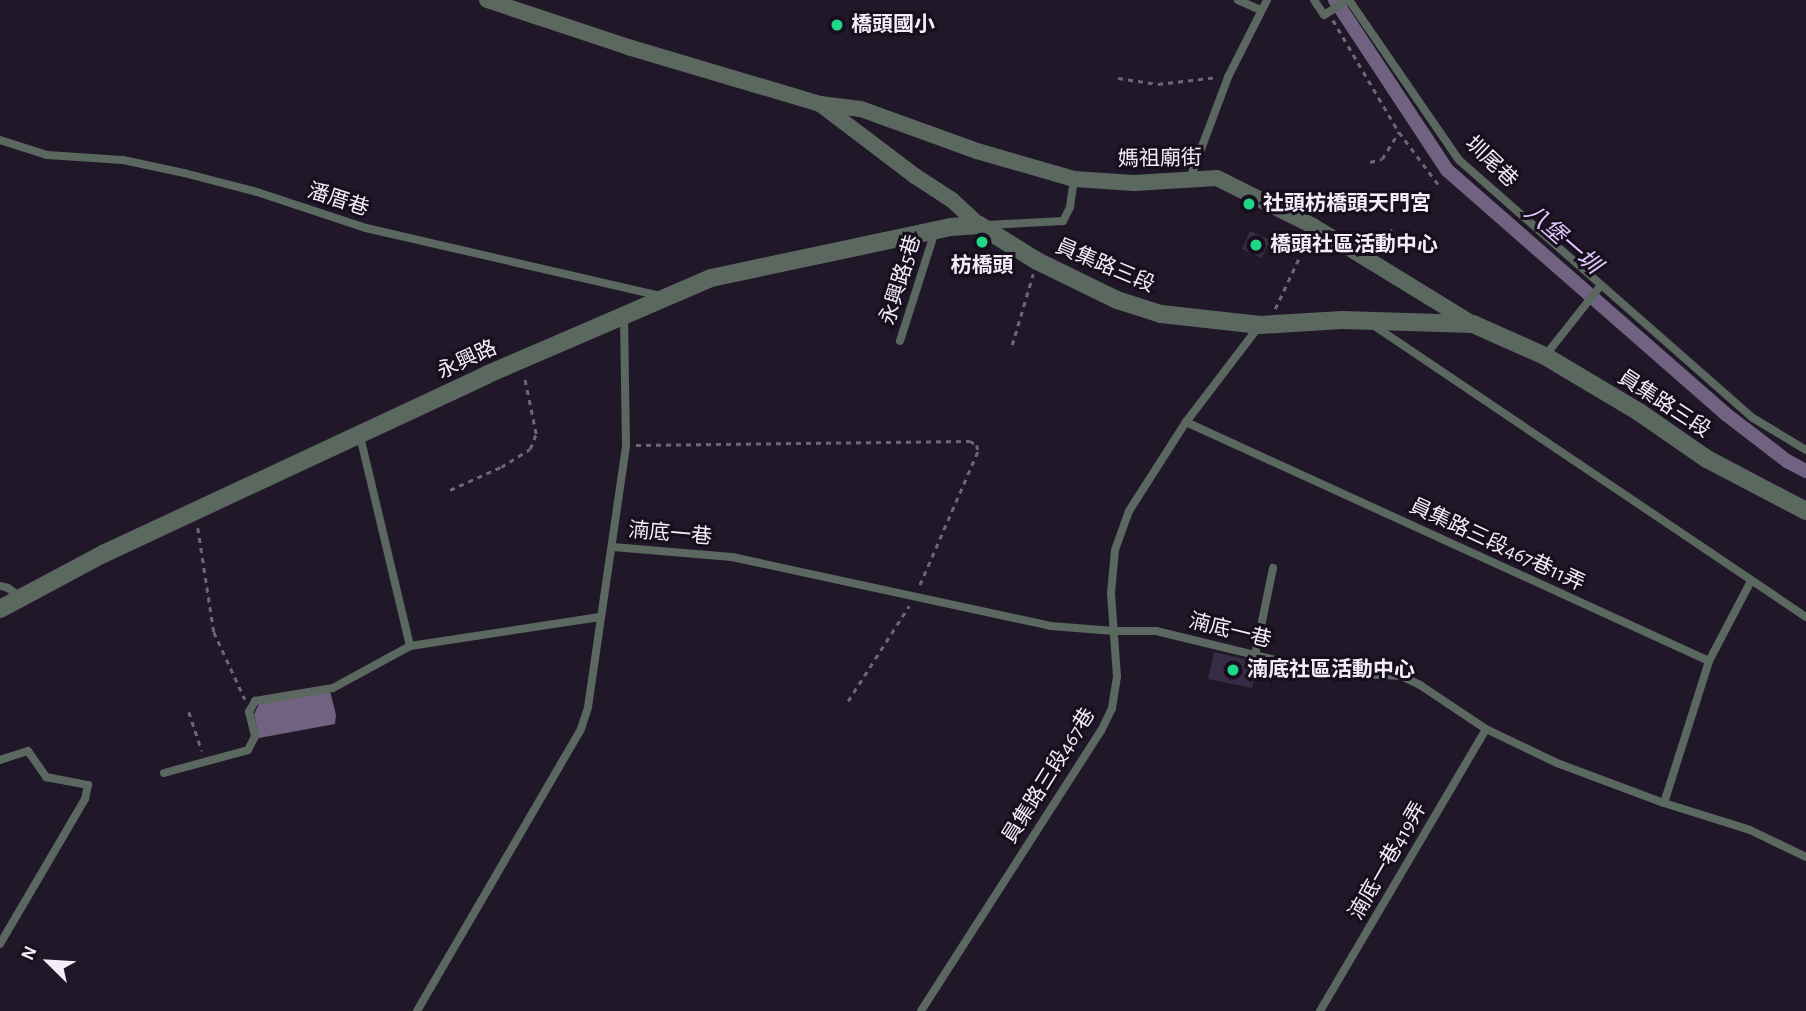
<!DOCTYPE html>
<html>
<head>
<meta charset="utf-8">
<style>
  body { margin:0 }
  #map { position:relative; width:1806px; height:1011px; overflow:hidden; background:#201828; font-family:"Alegreya Sans","Noto Sans TC",sans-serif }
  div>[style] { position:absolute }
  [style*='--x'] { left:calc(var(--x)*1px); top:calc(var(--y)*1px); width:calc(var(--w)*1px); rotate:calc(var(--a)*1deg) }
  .water>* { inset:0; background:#706280 }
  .canal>* { height:14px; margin:-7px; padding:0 7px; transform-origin:7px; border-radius:7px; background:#706280 }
  .building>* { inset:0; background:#382b45 }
  .path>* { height:2.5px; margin-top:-1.25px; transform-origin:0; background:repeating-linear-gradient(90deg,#6d6674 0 5px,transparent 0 10px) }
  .service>* { height:8px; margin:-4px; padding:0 4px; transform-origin:4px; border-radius:4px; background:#5a685f }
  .minor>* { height:16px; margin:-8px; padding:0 8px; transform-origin:8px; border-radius:8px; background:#5a685f }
  .tertiary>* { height:18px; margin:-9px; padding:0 9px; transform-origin:9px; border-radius:9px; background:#5a685f }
  .dots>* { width:19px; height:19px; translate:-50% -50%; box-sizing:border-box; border:4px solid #170f1e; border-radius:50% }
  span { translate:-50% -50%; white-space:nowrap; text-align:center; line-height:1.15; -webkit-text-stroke:6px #170f1e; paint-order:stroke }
  .poi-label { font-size:21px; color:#f2edf8; font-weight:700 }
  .left { translate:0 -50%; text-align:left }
  .street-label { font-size:21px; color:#f2edf8 }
  .water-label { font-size:23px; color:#e3c8ff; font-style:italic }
  .north { position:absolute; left:14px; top:927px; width:70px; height:70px; -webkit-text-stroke:5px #170f1e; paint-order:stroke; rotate:294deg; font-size:19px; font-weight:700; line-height:28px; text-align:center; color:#f2edf8 }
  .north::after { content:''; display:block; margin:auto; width:24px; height:32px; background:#f2edf8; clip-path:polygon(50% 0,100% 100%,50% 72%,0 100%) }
</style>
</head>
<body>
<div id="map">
  <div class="water">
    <i style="clip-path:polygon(330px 691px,336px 715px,335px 724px,259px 738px,254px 714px,259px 704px)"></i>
  </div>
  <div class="canal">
    <i style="--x:1335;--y:0;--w:204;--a:56.6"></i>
    <i style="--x:1447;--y:170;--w:372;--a:41.2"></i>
    <i style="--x:1727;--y:415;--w:76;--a:37.5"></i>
    <i style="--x:1787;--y:461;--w:21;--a:28"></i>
  </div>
  <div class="building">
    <i style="clip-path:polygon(1250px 231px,1270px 240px,1262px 258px,1242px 249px)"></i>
    <i style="clip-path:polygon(1214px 652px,1258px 662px,1252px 688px,1208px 679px)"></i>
  </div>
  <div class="path">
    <i style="--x:1333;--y:20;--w:130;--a:59.5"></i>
    <i style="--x:1399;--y:132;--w:70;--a:53.1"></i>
    <i style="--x:1118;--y:78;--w:40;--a:8.5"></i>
    <i style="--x:1158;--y:84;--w:60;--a:-6.7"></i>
    <i style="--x:1370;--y:162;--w:12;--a:-14"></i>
    <i style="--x:1382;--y:159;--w:32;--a:-58"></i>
    <i style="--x:1380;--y:251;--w:29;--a:-61"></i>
    <i style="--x:1275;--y:309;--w:77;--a:-64.8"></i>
    <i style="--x:1012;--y:345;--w:74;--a:-73.5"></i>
    <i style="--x:636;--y:445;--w:334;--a:-0.7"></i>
    <i style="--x:970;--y:441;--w:8;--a:30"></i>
    <i style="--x:977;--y:445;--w:7;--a:82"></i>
    <i style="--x:978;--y:452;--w:148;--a:113.5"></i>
    <i style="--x:450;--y:490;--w:56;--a:-24.3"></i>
    <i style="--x:501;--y:467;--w:34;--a:-32"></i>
    <i style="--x:530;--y:449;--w:16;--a:-68"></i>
    <i style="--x:536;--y:434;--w:59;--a:-101.7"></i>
    <i style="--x:198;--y:528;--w:105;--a:81.3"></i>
    <i style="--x:214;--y:632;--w:74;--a:65.2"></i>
    <i style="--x:848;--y:701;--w:113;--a:-57.3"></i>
    <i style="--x:189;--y:712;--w:41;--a:71.6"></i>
  </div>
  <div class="service">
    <i style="--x:1238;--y:0;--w:24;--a:24"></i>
    <i style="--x:1314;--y:0;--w:18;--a:56"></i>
    <i style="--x:1324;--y:15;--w:28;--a:-32"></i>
    <i style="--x:1349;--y:0;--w:194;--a:55.5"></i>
    <i style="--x:1459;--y:160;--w:391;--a:41.3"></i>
    <i style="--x:1753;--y:418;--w:62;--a:31.1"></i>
    <i style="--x:0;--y:140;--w:49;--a:17.7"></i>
    <i style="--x:47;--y:155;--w:76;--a:3.8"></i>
    <i style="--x:123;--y:160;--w:62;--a:12"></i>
    <i style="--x:184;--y:173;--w:75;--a:14.6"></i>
    <i style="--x:257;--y:192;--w:115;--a:18.3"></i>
    <i style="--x:366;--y:228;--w:302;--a:13"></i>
    <i style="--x:1189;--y:181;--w:111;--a:-69.4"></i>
    <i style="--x:1228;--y:77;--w:86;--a:-63.1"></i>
    <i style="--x:987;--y:225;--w:76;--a:-3"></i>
    <i style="--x:1063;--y:221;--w:16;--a:-63"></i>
    <i style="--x:1070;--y:207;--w:28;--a:-82"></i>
    <i style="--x:1373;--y:325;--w:522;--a:33.99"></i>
    <i style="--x:900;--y:341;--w:115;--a:-72.3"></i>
    <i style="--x:1545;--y:356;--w:90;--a:-51.7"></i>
    <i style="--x:1186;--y:422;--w:575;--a:24.56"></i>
    <i style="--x:1709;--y:661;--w:90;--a:-62.3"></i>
    <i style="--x:613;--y:547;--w:119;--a:4.8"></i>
    <i style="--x:732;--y:557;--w:326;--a:12.2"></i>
    <i style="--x:1051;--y:626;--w:63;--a:4.5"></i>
    <i style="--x:1114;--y:631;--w:42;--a:0"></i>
    <i style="--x:1156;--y:631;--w:174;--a:13.6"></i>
    <i style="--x:1325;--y:672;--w:76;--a:3"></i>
    <i style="--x:1401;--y:676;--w:21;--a:25"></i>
    <i style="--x:1420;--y:685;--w:79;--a:33.7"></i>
    <i style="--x:1486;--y:729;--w:79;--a:25.6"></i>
    <i style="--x:1557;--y:763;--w:114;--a:20.5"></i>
    <i style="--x:1664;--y:803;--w:90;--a:17.4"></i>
    <i style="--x:1750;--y:830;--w:62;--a:25.7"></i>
    <i style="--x:0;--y:586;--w:8;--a:14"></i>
    <i style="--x:8;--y:588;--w:15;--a:37"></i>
    <i style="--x:410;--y:646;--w:192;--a:-8.7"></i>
    <i style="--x:1255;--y:655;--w:89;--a:-78.3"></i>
    <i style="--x:0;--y:760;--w:29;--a:-18"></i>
    <i style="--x:28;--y:751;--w:32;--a:55"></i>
    <i style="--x:46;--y:777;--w:43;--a:10.8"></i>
    <i style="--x:88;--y:785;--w:14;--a:102"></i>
    <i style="--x:85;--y:799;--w:168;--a:120.4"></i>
    <i style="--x:164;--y:773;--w:87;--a:-15.3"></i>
    <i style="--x:248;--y:750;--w:16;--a:-63"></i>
    <i style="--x:255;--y:736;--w:25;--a:-104"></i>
    <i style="--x:249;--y:712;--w:13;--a:-61"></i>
    <i style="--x:255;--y:701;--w:79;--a:-9.5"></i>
    <i style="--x:333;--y:688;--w:88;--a:-28.6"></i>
    <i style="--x:410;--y:646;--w:216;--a:-103.4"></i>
    <i style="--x:1664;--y:803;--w:149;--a:-72.4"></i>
    <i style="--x:417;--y:1011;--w:326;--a:-59.8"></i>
    <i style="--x:581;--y:729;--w:23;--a:-72"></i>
    <i style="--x:588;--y:707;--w:265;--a:-81.7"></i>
    <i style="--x:626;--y:445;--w:128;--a:-90.9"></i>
    <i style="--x:921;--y:1011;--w:333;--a:-57.3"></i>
    <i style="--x:1101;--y:731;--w:25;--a:-64"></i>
    <i style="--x:1112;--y:708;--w:31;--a:-81"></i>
    <i style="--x:1117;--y:677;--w:84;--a:-94.1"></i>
    <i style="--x:1111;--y:593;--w:43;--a:-84.7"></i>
    <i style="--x:1115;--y:550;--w:41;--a:-70.3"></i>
    <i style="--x:1129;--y:511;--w:106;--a:-57.4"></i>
    <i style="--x:1186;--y:422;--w:122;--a:-52.7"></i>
    <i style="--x:1320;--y:1011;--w:327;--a:-59.5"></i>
  </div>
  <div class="minor">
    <i style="--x:487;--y:0;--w:149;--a:18.4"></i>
    <i style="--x:628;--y:47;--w:200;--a:16.5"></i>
    <i style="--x:820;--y:104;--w:119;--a:37.2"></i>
    <i style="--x:915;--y:176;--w:44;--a:33"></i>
    <i style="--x:952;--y:200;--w:37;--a:43"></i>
    <i style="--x:820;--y:104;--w:41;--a:7"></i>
    <i style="--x:861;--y:109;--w:123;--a:19.9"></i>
    <i style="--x:977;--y:151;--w:101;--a:16.1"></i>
    <i style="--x:1074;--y:179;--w:60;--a:3.8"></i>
    <i style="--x:1134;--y:183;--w:83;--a:-3.4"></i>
    <i style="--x:1217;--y:178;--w:107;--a:26.6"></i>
    <i style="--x:1313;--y:226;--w:188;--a:31.5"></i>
  </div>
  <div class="tertiary">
    <i style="--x:0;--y:609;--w:117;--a:-28.1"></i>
    <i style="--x:103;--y:554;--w:423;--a:-25"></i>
    <i style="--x:486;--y:375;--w:245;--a:-23.3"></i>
    <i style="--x:711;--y:278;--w:245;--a:-12"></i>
    <i style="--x:951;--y:227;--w:28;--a:-4"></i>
    <i style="--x:979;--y:225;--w:68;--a:31.8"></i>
    <i style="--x:1037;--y:261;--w:89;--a:26"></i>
    <i style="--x:1117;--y:300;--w:46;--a:17.7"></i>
    <i style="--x:1161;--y:314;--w:100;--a:6.3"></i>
    <i style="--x:1260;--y:325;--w:82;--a:-3.5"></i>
    <i style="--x:1342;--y:320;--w:131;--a:1.7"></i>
    <i style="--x:1473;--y:324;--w:79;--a:24"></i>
    <i style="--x:1545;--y:356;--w:109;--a:30.8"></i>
    <i style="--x:1639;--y:412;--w:83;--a:34.7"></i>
    <i style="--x:1707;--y:459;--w:112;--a:27.7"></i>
  </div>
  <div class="dots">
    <i style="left:837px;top:25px;background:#1fd887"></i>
    <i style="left:1249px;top:204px;background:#1fd887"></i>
    <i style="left:982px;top:242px;background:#1fd887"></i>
    <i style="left:1256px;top:245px;background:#1fd887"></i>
    <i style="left:1233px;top:670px;background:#1fd887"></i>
  </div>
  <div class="poi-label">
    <span class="left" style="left:851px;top:25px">橋頭國小</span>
    <span class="left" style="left:1263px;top:204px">社頭枋橋頭天門宮</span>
    <span class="left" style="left:1270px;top:245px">橋頭社區活動中心</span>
    <span style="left:982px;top:266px">枋橋頭</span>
    <span class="left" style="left:1247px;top:670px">湳底社區活動中心</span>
  </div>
  <div class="street-label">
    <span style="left:1160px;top:159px;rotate:-1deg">媽祖廟街</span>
    <span style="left:1491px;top:162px;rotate:44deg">圳尾巷</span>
    <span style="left:338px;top:200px;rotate:18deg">潘厝巷</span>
    <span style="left:1105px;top:266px;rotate:23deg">員集路三段</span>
    <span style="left:901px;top:280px;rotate:-73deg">永興路5巷</span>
    <span style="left:467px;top:360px;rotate:-25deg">永興路</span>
    <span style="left:1664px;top:404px;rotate:33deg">員集路三段</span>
    <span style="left:670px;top:534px;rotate:5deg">湳底一巷</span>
    <span style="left:1497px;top:545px;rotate:25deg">員集路三段467巷11弄</span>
    <span style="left:1230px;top:631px;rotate:14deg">湳底一巷</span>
    <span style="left:1049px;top:776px;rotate:-58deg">員集路三段467巷</span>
    <span style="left:1388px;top:861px;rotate:-60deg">湳底一巷419弄</span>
  </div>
  <div class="water-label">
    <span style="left:1562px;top:240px;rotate:41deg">八堡一圳</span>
  </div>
  <div class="north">N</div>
</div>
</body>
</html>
